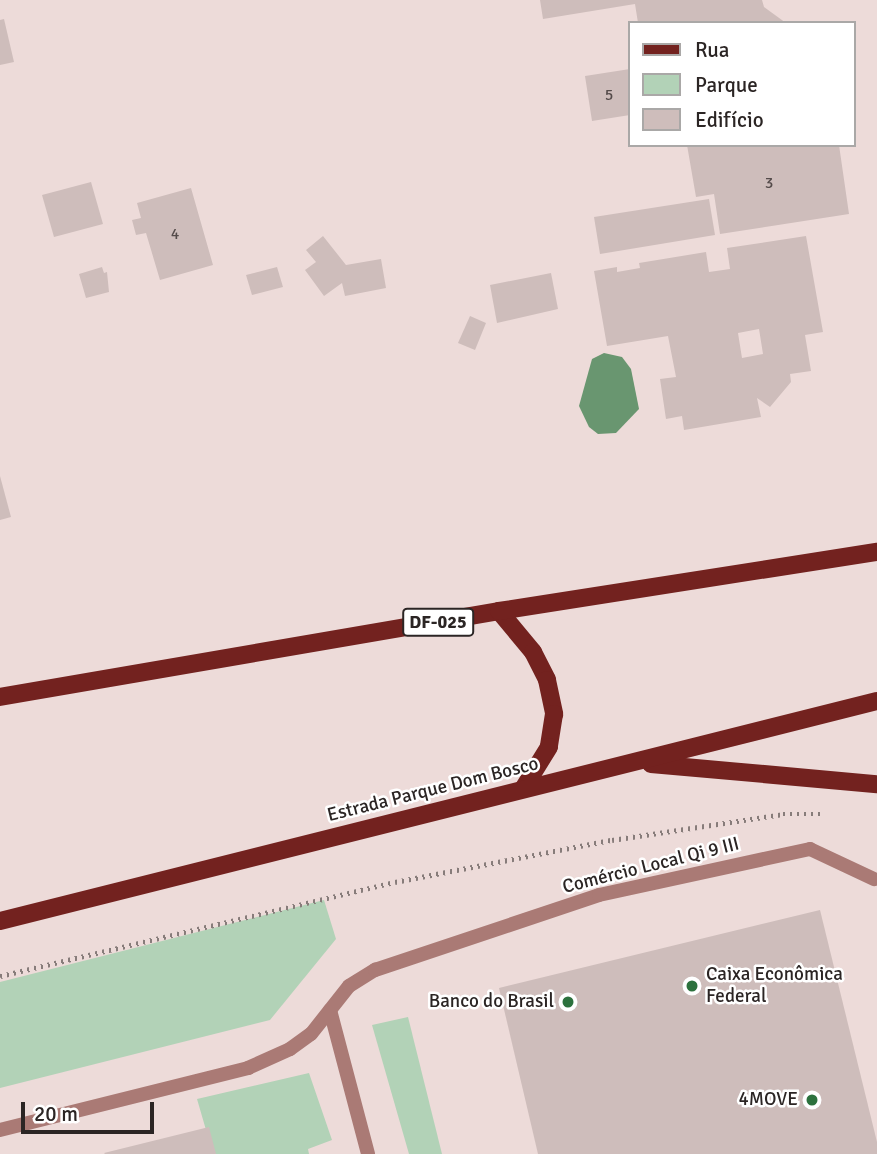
<!DOCTYPE html>
<html>
<head>
<meta charset="utf-8">
<style>
  body { margin:0 }
  #map { position:relative; width:877px; height:1154px; overflow:hidden; background:#eddbd9; font-family:Signika,sans-serif }
  div>[style] { position:absolute }
  [style*='--x'] { left:calc(var(--x)*1px); top:calc(var(--y)*1px); width:calc(var(--w)*1px); rotate:calc(var(--a)*1deg) }
  .green>* { inset:0; background:#b2d2b7 }
  .water>* { inset:0; background:#699670 }
  .building>* { inset:0; background:#cebdbb }
  .path>* { height:4.5px; margin-top:-2.25px; transform-origin:0; background:repeating-linear-gradient(90deg,#877c7a 0 2px,transparent 0 7px) }
  .service>* { height:14px; margin:-7px; padding:0 7px; transform-origin:7px; border-radius:7px; background:#aa7a75 }
  .primary>* { height:18px; margin:-9px; padding:0 9px; transform-origin:9px; border-radius:9px; background:#73221f }
  .dots>* { width:19px; height:19px; translate:-50% -50%; box-sizing:border-box; border:4px solid #fff; border-radius:50% }
  span { translate:-50% -50%; white-space:nowrap; text-align:center; line-height:1.15; -webkit-text-stroke:5px #fff; paint-order:stroke }
  .number-label { font-size:16px; color:#544b4a }
  .number-label span { -webkit-text-stroke-width:0 }
  .shield-label span { padding:2px 5px; background:#fff; border:2px solid; border-radius:5px; -webkit-text-stroke-width:0 }
  .shield-label { font-size:18px; color:#2b2524; font-weight:700 }
  .street-label { font-size:19px; color:#2b2524 }
  .poi-label { font-size:19px; color:#2b2524 }
  .left { translate:0 -50%; text-align:left }
  .right { translate:-100% -50%; text-align:right }
  .legend { position:absolute; left:628px; top:21px; width:228px; height:126px; box-sizing:border-box; background:#fff; border:2px solid #aaa8a7; margin:0; padding:9px 12px; list-style:none; font-size:21px; color:#2b2524 }
  .legend li { display:flex; align-items:center; gap:14px; height:35px }
  .legend b { width:35px; border:2px solid #aaa8a7 }
  .scale { position:absolute; left:21px; top:1102px; width:133px; height:32px; box-sizing:border-box; border:4px solid #2b2524; border-top:0; padding-left:9px; font-size:21px; line-height:24px; white-space:nowrap; color:#2b2524; -webkit-text-stroke:5px #fff; paint-order:stroke }
</style>
</head>
<body>
<div id="map">
  <div class="green">
    <i style="clip-path:polygon(324px 900px,336px 939px,270px 1020px,0 1088px,0 982px)"></i>
    <i style="clip-path:polygon(408px 1017px,442px 1154px,409px 1154px,372px 1025px)"></i>
    <i style="clip-path:polygon(309px 1073px,332px 1140px,308px 1149px,309px 1154px,213px 1154px,197px 1099px)"></i>
  </div>
  <div class="water">
    <i style="clip-path:polygon(604px 353px,622px 357px,631px 369px,639px 409px,616px 433px,598px 434px,589px 427px,579px 406px,592px 359px)"></i>
  </div>
  <div class="building">
    <i style="clip-path:polygon(540px 0,762px 0,764px 7px,786px 23px,638px 23px,635px 4px,543px 19px)"></i>
    <i style="clip-path:polygon(4px 19px,14px 62px,0 65px,0 20px)"></i>
    <i style="clip-path:polygon(630px 69px,630px 115px,592px 121px,585px 76px)"></i>
    <i style="clip-path:polygon(687px 145px,839px 145px,849px 214px,720px 234px,714px 194px,696px 197px)"></i>
    <i style="clip-path:polygon(91px 182px,103px 224px,54px 237px,42px 195px)"></i>
    <i style="clip-path:polygon(191px 188px,213px 265px,160px 280px,146px 233px,136px 235px,132px 220px,141px 218px,137px 203px)"></i>
    <i style="clip-path:polygon(709px 199px,715px 235px,600px 254px,594px 217px)"></i>
    <i style="clip-path:polygon(323px 236px,346px 265px,381px 259px,386px 288px,345px 296px,342px 283px,324px 296px,305px 270px,316px 262px,306px 250px)"></i>
    <i style="clip-path:polygon(evenodd,806px 236px,823px 332px,805px 335px,811px 371px,790px 374px,791px 382px,770px 407px,757px 398px,761px 417px,684px 430px,682px 416px,666px 419px,660px 379px,676px 377px,668px 336px,607px 346px,594px 271px,617px 267px,617px 272px,640px 268px,639px 263px,706px 252px,709px 272px,730px 269px,727px 248px,806px 236px,759px 329px,763px 354px,742px 358px,738px 333px,759px 329px)"></i>
    <i style="clip-path:polygon(102px 267px,104px 273px,107px 272px,109px 292px,86px 298px,79px 274px)"></i>
    <i style="clip-path:polygon(277px 267px,283px 287px,252px 295px,246px 275px)"></i>
    <i style="clip-path:polygon(551px 273px,558px 309px,497px 323px,490px 285px)"></i>
    <i style="clip-path:polygon(470px 316px,486px 323px,475px 350px,458px 343px)"></i>
    <i style="clip-path:polygon(0 476px,11px 517px,0 520px)"></i>
    <i style="clip-path:polygon(820px 910px,877px 1142px,877px 1154px,538px 1154px,499px 988px)"></i>
    <i style="clip-path:polygon(209px 1127px,216px 1154px,105px 1154px,104px 1153px)"></i>
  </div>
  <div class="path">
    <i style="--x:0;--y:976;--w:406;--a:-13.4"></i>
    <i style="--x:395;--y:882;--w:221;--a:-11"></i>
    <i style="--x:612;--y:840;--w:173;--a:-8.6"></i>
    <i style="--x:783;--y:814;--w:41;--a:0"></i>
  </div>
  <div class="service">
    <i style="--x:330;--y:1010;--w:149;--a:75.2"></i>
    <i style="--x:0;--y:1130;--w:256;--a:-14"></i>
    <i style="--x:248;--y:1068;--w:46;--a:-24.3"></i>
    <i style="--x:290;--y:1049;--w:26;--a:-36"></i>
    <i style="--x:311;--y:1034;--w:61;--a:-51.6"></i>
    <i style="--x:349;--y:986;--w:31;--a:-32"></i>
    <i style="--x:375;--y:970;--w:236;--a:-18.5"></i>
    <i style="--x:599;--y:895;--w:216;--a:-12.3"></i>
    <i style="--x:810;--y:849;--w:71;--a:25.1"></i>
  </div>
  <div class="primary">
    <i style="--x:499;--y:611;--w:53;--a:50.3"></i>
    <i style="--x:533;--y:652;--w:31;--a:63"></i>
    <i style="--x:547;--y:680;--w:35;--a:78"></i>
    <i style="--x:554;--y:714;--w:33;--a:99"></i>
    <i style="--x:549;--y:747;--w:49;--a:121.8"></i>
    <i style="--x:0;--y:697;--w:506;--a:-9.78"></i>
    <i style="--x:499;--y:611;--w:383;--a:-8.9"></i>
    <i style="--x:651;--y:764;--w:227;--a:5.1"></i>
    <i style="--x:0;--y:921;--w:904;--a:-14.08"></i>
  </div>
  <div class="dots">
    <i style="left:692px;top:986px;background:#2c713d"></i>
    <i style="left:568px;top:1002px;background:#2c713d"></i>
    <i style="left:812px;top:1100px;background:#2c713d"></i>
  </div>
  <div class="number-label">
    <span style="left:609px;top:95px">5</span>
    <span style="left:769px;top:183px">3</span>
    <span style="left:175px;top:234px">4</span>
  </div>
  <div class="shield-label">
    <span style="left:438px;top:622px">DF-025</span>
  </div>
  <div class="street-label">
    <span style="left:433px;top:790px;rotate:-14deg">Estrada Parque Dom Bosco</span>
    <span style="left:651px;top:866px;rotate:-14deg">Comércio Local Qi 9 III</span>
  </div>
  <div class="poi-label">
    <span class="left" style="left:706px;top:986px">Caixa Econômica<br>Federal</span>
    <span class="right" style="left:554px;top:1002px">Banco do Brasil</span>
    <span class="right" style="left:798px;top:1100px">4MOVE</span>
  </div>
  <ul class="legend">
  <li><b style="height:9px;background:#73221f"></b>Rua</li>
  <li><b style="height:19px;background:#b2d2b7"></b>Parque</li>
  <li><b style="height:19px;background:#cebdbb"></b>Edifício</li>
  </ul>
  <div class="scale">20 m</div>
</div>
</body>
</html>
